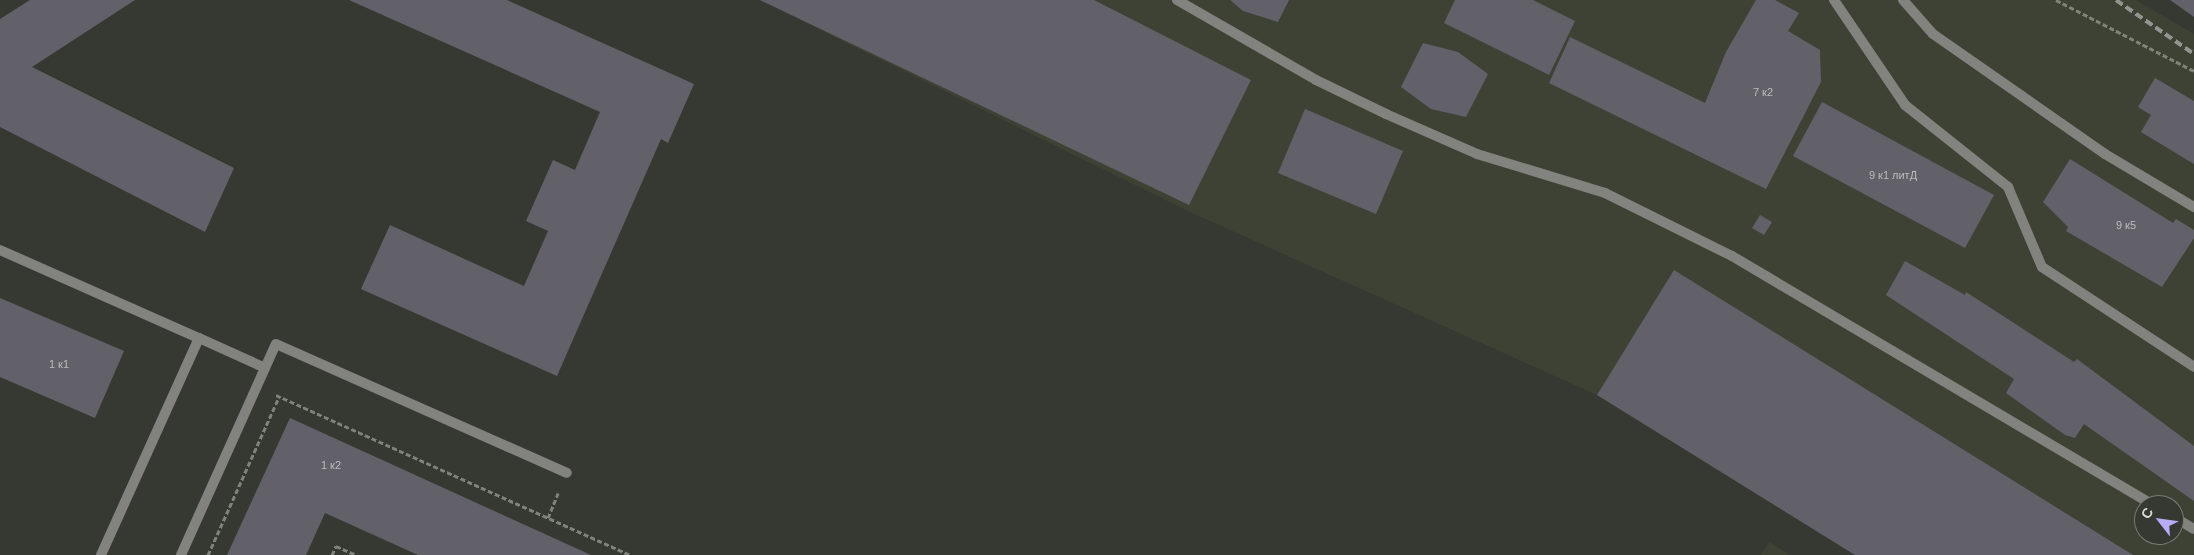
<!DOCTYPE html>
<html>
<head>
<meta charset="utf-8">
<style>
  body { margin:0 }
  #map { position:relative; width:2194px; height:555px; overflow:hidden; background:#363932; font-family:Arial,sans-serif }
  div>[style] { position:absolute }
  [style*='--x'] { left:calc(var(--x)*1px); top:calc(var(--y)*1px); width:calc(var(--w)*1px); rotate:calc(var(--a)*1deg) }
  .built>* { inset:0; background:#3e4235 }
  .building>* { inset:0; background:#626169 }
  .path>* { height:3px; margin-top:-1.5px; transform-origin:0; background:repeating-linear-gradient(90deg,#80827c 0 5px,transparent 0 7.5px) }
  .service>* { height:10px; margin:-5px; padding:0 5px; transform-origin:5px; border-radius:5px; background:#82837f }
  .rail>* { height:4px; margin-top:-2px; transform-origin:0; background:repeating-linear-gradient(90deg,#92958f 0 8px,transparent 0 12px) }
  span { translate:-50% -50%; white-space:nowrap; text-align:center; line-height:1.15; -webkit-text-stroke:4px #363932; paint-order:stroke }
  .number-label { font-size:11px; color:#bcbdbc }
  .number-label span { -webkit-text-stroke-width:0 }
  .north { position:absolute; left:2134px; top:495px; width:50px; height:50px; box-sizing:border-box; background:#363932; border:1px solid #787a74; border-radius:50%; rotate:300deg; font-size:14px; font-weight:700; line-height:20px; text-align:center; color:#dadcd8 }
  .north::after { content:''; display:block; margin:auto; width:18px; height:22px; background:#b8abf7; clip-path:polygon(50% 0,100% 100%,50% 72%,0 100%) }
</style>
</head>
<body>
<div id="map">
  <div class="built">
    <i style="clip-path:polygon(evenodd,760px 0,2136px 0,2194px 34px,2194px 555px,1855px 555px,1597px 395px,1190px 212px,760px 0,2144px 505px,2174px 505px,2174px 535px,2144px 535px,2144px 505px)"></i>
    <i style="clip-path:polygon(1770px 542px,1790px 555px,1760px 555px)"></i>
  </div>
  <div class="building">
    <i style="clip-path:polygon(30px 0,135px 0,32px 67px,234px 168px,205px 232px,0 127px,0 19px)"></i>
    <i style="clip-path:polygon(349px 0,507px 0,694px 84px,668px 143px,661px 139px,557px 376px,361px 289px,390px 225px,524px 286px,548px 231px,526px 221px,553px 160px,575px 170px,600px 112px)"></i>
    <i style="clip-path:polygon(760px 0,1094px 0,1251px 80px,1189px 205px)"></i>
    <i style="clip-path:polygon(1230px 0,1289px 0,1278px 22px,1243px 11px)"></i>
    <i style="clip-path:polygon(1455px 0,1533px 0,1575px 21px,1549px 75px,1444px 23px)"></i>
    <i style="clip-path:polygon(1756px 0,1775px 0,1799px 13px,1788px 31px,1820px 50px,1821px 82px,1766px 189px,1549px 83px,1570px 37px,1705px 103px,1726px 52px)"></i>
    <i style="clip-path:polygon(2170px 0,2194px 0,2194px 17px)"></i>
    <i style="clip-path:polygon(1423px 43px,1458px 52px,1488px 74px,1466px 117px,1431px 109px,1401px 87px)"></i>
    <i style="clip-path:polygon(2155px 78px,2194px 101px,2194px 164px,2141px 132px,2151px 115px,2138px 107px)"></i>
    <i style="clip-path:polygon(1822px 102px,1994px 195px,1965px 248px,1793px 156px)"></i>
    <i style="clip-path:polygon(1305px 109px,1403px 151px,1376px 214px,1278px 173px)"></i>
    <i style="clip-path:polygon(2070px 159px,2173px 223px,2176px 219px,2194px 230px,2194px 238px,2162px 287px,2066px 231px,2068px 227px,2043px 202px)"></i>
    <i style="clip-path:polygon(1760px 215px,1772px 222px,1764px 235px,1752px 228px)"></i>
    <i style="clip-path:polygon(1905px 261px,1965px 295px,1966px 292px,2074px 362px,2077px 359px,2194px 446px,2194px 501px,2084px 424px,2075px 438px,2065px 435px,2006px 393px,2014px 379px,1886px 295px)"></i>
    <i style="clip-path:polygon(1674px 270px,2133px 555px,1855px 555px,1597px 395px)"></i>
    <i style="clip-path:polygon(0 298px,124px 351px,95px 418px,0 377px)"></i>
    <i style="clip-path:polygon(290px 418px,591px 555px,418px 555px,325px 513px,306px 555px,227px 555px)"></i>
  </div>
  <div class="path">
    <i style="--x:2056;--y:0;--w:155;--a:27.2"></i>
    <i style="--x:276;--y:395;--w:389;--a:24.3"></i>
    <i style="--x:548;--y:518;--w:27;--a:-68"></i>
    <i style="--x:208;--y:555;--w:173;--a:-65.8"></i>
    <i style="--x:332;--y:555;--w:10;--a:-66"></i>
    <i style="--x:336;--y:546;--w:22;--a:24"></i>
  </div>
  <div class="service">
    <i style="--x:1177;--y:0;--w:160;--a:29.9"></i>
    <i style="--x:1316;--y:80;--w:78;--a:25.9"></i>
    <i style="--x:1386;--y:114;--w:99;--a:23.7"></i>
    <i style="--x:1477;--y:154;--w:134;--a:16.9"></i>
    <i style="--x:1605;--y:193;--w:142;--a:26.4"></i>
    <i style="--x:1732;--y:256;--w:489;--a:30.6"></i>
    <i style="--x:1834;--y:0;--w:127;--a:55.9"></i>
    <i style="--x:1905;--y:105;--w:132;--a:38.5"></i>
    <i style="--x:2008;--y:187;--w:87;--a:67"></i>
    <i style="--x:2042;--y:267;--w:182;--a:33.3"></i>
    <i style="--x:1903;--y:0;--w:45;--a:48.6"></i>
    <i style="--x:1933;--y:34;--w:210;--a:34.9"></i>
    <i style="--x:2105;--y:154;--w:104;--a:30.8"></i>
    <i style="--x:0;--y:250;--w:218;--a:23.9"></i>
    <i style="--x:2174;--y:517;--w:23;--a:31"></i>
    <i style="--x:101;--y:555;--w:238;--a:-65.7"></i>
    <i style="--x:199;--y:338;--w:72;--a:24.4"></i>
    <i style="--x:181;--y:555;--w:231;--a:-65.8"></i>
    <i style="--x:276;--y:344;--w:318;--a:23.9"></i>
  </div>
  <div class="rail">
    <i style="--x:2116;--y:0;--w:95;--a:34.7"></i>
  </div>
  <div class="number-label">
    <span style="left:1763px;top:92px">7 к2</span>
    <span style="left:1893px;top:175px">9 к1 литД</span>
    <span style="left:2126px;top:225px">9 к5</span>
    <span style="left:59px;top:364px">1 к1</span>
    <span style="left:331px;top:465px">1 к2</span>
  </div>
  <div class="north">С</div>
</div>
</body>
</html>
